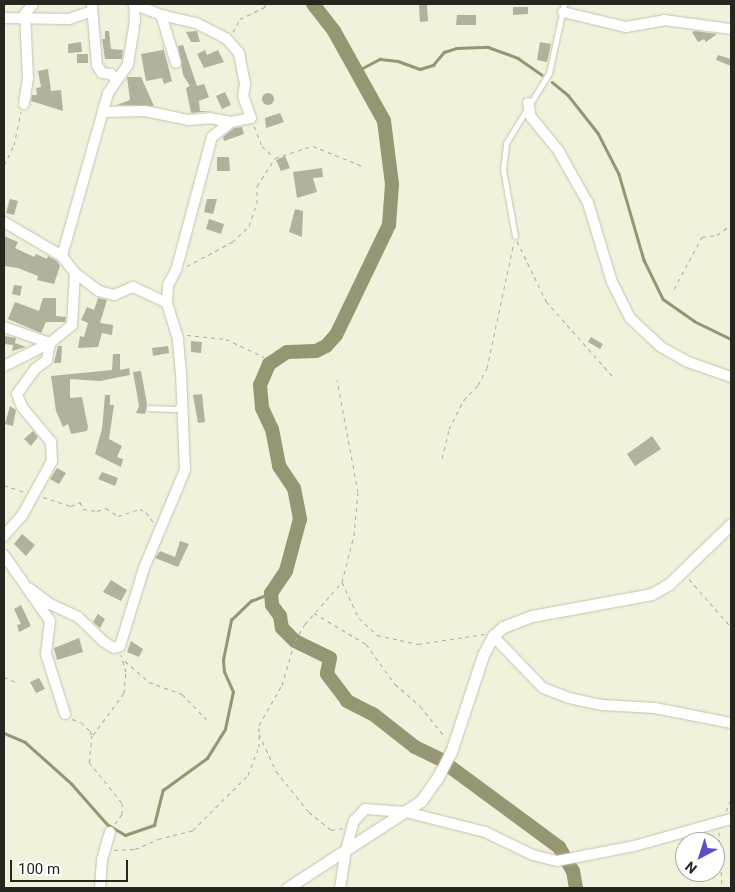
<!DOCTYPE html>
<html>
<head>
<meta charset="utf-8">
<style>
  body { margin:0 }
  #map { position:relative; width:735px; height:892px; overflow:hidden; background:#f1f1dc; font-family:Roboto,sans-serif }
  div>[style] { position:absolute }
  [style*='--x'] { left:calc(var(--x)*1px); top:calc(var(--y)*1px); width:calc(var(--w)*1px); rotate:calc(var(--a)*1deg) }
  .stream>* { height:2.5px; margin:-1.25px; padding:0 1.25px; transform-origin:1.25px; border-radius:1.25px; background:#969672 }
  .river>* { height:14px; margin:-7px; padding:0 7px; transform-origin:7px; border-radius:7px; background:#969672 }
  .building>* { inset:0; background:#b1b19e }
  .round { border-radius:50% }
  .path>* { height:1px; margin-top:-0.5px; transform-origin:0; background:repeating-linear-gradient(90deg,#adad9c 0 4px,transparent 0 8px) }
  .roads { filter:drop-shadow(0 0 1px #c3c3af) drop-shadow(0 0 1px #c3c3af) }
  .service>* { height:5px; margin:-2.5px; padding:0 2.5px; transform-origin:2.5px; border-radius:2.5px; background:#fff }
  .minor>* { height:10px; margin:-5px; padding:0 5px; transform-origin:5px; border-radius:5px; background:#fff }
  .tertiary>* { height:11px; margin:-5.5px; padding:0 5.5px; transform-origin:5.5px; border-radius:5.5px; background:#fff }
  span { translate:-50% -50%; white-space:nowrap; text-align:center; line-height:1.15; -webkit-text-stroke:4px #fff; paint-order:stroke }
  .frame { position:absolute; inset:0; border:5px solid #26261e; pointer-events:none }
  .north { position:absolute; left:675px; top:832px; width:50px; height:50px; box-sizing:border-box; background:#fff; border:1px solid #a8a8a5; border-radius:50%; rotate:220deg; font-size:14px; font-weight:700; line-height:20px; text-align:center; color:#26261e }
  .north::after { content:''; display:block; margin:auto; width:18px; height:22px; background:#624bc3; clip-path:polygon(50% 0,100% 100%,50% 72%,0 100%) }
  .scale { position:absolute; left:10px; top:860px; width:118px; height:22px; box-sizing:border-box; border:2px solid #26261e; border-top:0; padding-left:6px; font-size:15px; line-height:18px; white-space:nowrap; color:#26261e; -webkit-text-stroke:4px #fff; paint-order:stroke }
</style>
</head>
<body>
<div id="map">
  <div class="stream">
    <i style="--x:357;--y:71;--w:26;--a:-28"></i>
    <i style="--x:380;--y:59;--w:18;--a:6"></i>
    <i style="--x:398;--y:61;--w:23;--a:20"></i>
    <i style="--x:420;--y:69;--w:14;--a:-17"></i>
    <i style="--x:433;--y:65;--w:17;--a:-50"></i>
    <i style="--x:444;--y:52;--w:13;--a:-18"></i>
    <i style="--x:456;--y:48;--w:32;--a:-2"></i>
    <i style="--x:488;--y:47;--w:32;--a:20"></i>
    <i style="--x:518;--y:58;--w:29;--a:35"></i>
    <i style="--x:552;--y:82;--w:21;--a:39"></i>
    <i style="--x:568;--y:95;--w:48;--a:51.7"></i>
    <i style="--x:598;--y:133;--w:46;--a:62.9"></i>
    <i style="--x:619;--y:174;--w:90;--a:73.8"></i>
    <i style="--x:644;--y:260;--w:43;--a:64"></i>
    <i style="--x:663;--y:299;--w:38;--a:35"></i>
    <i style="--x:694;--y:321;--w:41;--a:25.9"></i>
    <i style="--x:4;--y:733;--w:23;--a:23"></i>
    <i style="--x:25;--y:742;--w:62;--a:41.7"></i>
    <i style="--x:71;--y:783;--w:55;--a:48.7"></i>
    <i style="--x:107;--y:824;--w:21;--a:31"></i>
    <i style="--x:125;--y:835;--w:31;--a:-19"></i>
    <i style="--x:154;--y:825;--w:36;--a:-76"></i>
    <i style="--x:163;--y:790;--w:54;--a:-36"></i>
    <i style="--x:207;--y:758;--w:34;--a:-58"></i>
    <i style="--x:225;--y:729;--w:38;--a:-78"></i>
    <i style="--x:233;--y:692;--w:22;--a:-114"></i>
    <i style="--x:224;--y:672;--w:12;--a:-95"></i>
    <i style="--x:223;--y:660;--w:41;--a:-78.7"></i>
    <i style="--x:231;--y:620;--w:28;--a:-44"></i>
    <i style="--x:251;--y:601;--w:22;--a:-22"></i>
  </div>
  <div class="river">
    <i style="--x:313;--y:4;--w:34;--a:52"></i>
    <i style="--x:334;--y:31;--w:103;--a:60.9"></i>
    <i style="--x:384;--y:121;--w:64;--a:82.8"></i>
    <i style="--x:392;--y:184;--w:41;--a:94.2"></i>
    <i style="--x:389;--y:225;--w:122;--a:115.7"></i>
    <i style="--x:336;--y:335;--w:15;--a:132"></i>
    <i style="--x:326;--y:346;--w:11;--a:153"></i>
    <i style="--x:316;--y:351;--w:29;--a:178"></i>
    <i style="--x:287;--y:352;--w:22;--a:146"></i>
    <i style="--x:269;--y:364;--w:23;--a:113"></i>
    <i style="--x:260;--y:385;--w:23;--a:85"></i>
    <i style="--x:262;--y:408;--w:23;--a:65"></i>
    <i style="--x:272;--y:429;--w:38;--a:79"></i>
    <i style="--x:279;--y:466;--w:27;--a:56"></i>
    <i style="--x:294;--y:488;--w:32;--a:79"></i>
    <i style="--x:300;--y:519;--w:54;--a:105.1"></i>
    <i style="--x:286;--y:571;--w:27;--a:124"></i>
    <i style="--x:271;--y:593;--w:12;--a:85"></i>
    <i style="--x:272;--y:605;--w:14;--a:54"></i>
    <i style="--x:280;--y:616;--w:12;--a:81"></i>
    <i style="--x:282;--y:628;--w:18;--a:45"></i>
    <i style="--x:295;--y:641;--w:39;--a:26"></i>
    <i style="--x:330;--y:658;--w:16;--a:101"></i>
    <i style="--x:327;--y:674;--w:34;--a:53"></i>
    <i style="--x:347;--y:701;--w:29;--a:27"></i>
    <i style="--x:373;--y:714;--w:53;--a:38.2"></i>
    <i style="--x:415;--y:747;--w:30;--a:26"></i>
    <i style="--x:449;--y:766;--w:137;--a:36.4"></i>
    <i style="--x:559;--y:847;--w:28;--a:60"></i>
    <i style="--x:573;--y:871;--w:17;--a:80"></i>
  </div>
  <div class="building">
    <i style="clip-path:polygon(419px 5px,427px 5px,428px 21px,420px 22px)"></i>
    <i style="clip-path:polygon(513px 7px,528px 7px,528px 14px,513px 15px)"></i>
    <i style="clip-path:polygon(457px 15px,476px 15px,476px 25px,456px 25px)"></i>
    <i style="clip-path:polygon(105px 31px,109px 31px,111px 49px,123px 50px,122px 59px,105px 59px,102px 39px,105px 39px)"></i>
    <i style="clip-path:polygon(197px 31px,200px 42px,191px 42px,186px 32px)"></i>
    <i style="clip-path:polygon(695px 31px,717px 34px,706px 42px,704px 39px,698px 42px,692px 32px)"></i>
    <i style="clip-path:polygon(81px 42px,82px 52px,68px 53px,68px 44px)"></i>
    <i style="clip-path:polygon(540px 42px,551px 44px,547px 62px,537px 60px)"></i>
    <i style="clip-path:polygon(162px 43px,172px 81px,164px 84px,162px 78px,146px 81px,141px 54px,163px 50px)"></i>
    <i style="clip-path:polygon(183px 45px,197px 86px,204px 84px,209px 97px,199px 101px,200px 111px,212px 111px,191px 113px,186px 88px,190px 86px,183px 75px,178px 46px)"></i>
    <i style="clip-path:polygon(205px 50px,207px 55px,218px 50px,224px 62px,204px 68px,197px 54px)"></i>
    <i style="clip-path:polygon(77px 54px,88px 54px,88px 63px,77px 63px)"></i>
    <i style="clip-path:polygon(718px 55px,731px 59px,731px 66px,716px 60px)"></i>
    <i style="clip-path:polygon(48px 69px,51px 91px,61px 90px,63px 111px,31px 101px,32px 95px,37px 95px,36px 88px,41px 87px,38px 71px)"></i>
    <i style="clip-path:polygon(127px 77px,141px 77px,154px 106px,117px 105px,130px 100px)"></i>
    <i style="clip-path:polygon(225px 92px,231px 105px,222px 109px,216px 96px)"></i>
    <i class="round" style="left:262px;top:93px;width:12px;height:12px"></i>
    <i style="clip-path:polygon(280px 113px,284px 122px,266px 128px,265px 118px)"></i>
    <i style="clip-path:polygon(242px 127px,244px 134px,224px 141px,223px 137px,234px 128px)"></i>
    <i style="clip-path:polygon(285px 156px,290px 168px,281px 171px,276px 160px)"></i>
    <i style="clip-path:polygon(217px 157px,229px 157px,230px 171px,217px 171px)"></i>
    <i style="clip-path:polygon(322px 168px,323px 177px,313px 178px,317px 192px,297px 198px,293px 172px)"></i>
    <i style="clip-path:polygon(10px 199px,18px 201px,14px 215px,6px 213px)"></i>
    <i style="clip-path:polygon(207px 199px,217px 199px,213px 214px,204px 212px)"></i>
    <i style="clip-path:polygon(295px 209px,303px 211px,302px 237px,289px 232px)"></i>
    <i style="clip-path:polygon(209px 219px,224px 224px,221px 234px,206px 229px)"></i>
    <i style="clip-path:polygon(4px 236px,18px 242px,15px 248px,34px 257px,36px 254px,47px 259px,48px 256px,57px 261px,60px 266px,54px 284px,37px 280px,38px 276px,18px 268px,4px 266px)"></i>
    <i style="clip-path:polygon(14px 285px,22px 286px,20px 296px,12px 294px)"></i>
    <i style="clip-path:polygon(43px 298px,56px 298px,56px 316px,66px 317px,65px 322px,46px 322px,41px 333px,8px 319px,15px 302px,39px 311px)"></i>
    <i style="clip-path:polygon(98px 298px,107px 300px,100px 323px,113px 325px,112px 335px,102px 333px,98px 347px,78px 348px,80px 336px,84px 337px,88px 323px,81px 320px,87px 307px,94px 310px)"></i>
    <i style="clip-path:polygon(4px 336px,16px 338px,15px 343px,26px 347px,12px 351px,13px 345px,4px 344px)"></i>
    <i style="clip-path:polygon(591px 337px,603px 344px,600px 349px,588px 342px)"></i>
    <i style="clip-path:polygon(191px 341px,202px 342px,201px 353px,191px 352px)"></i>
    <i style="clip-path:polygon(58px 346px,62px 346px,61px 363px,54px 363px)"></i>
    <i style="clip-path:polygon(168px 346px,169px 353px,153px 356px,152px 348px)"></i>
    <i style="clip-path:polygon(113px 354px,120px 354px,120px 370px,129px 368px,130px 375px,100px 381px,70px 379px,70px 398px,82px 397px,88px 427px,87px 431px,71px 434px,68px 424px,63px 427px,56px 411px,51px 376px,112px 370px)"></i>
    <i style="clip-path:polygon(141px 371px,147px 404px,145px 414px,136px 413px,139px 406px,133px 372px)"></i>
    <i style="clip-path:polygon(202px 394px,205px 422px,198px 423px,193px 395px)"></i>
    <i style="clip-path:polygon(105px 395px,110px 395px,110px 405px,114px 405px,109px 439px,122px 446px,117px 457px,123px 459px,121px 467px,95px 454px,102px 429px)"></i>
    <i style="clip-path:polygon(10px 406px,16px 410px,13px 426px,5px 424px)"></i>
    <i style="clip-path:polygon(33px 431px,38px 437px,31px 446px,24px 439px)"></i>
    <i style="clip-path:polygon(652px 436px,661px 449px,635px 466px,627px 454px)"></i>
    <i style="clip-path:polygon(57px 468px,66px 473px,59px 484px,50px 479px)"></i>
    <i style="clip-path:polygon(102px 472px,118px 478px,115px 486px,98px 479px)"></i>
    <i style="clip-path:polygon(22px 534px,35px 545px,26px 556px,14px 544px)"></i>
    <i style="clip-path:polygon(180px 541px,189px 544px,178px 567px,155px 558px,160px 551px,175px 557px)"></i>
    <i style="clip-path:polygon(111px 580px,127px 590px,121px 601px,103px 592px)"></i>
    <i style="clip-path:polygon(21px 605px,31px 626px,19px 632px,17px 625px,21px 624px,14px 609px)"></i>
    <i style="clip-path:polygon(98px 614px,105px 619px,100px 628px,93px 622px)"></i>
    <i style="clip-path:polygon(79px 638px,83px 652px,57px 660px,54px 648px)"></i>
    <i style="clip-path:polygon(131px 641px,143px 649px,139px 657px,127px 652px)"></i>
    <i style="clip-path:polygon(39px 678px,45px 689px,36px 693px,30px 682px)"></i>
  </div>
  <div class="path">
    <i style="--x:233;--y:32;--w:15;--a:-62"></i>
    <i style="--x:240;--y:19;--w:28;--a:-26"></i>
    <i style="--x:265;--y:7;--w:3;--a:-90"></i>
    <i style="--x:254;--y:126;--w:22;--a:68"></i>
    <i style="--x:262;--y:146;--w:16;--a:43"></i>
    <i style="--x:4;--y:165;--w:22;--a:-63"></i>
    <i style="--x:14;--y:145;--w:34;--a:-78"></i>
    <i style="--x:517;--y:241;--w:67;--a:64.2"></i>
    <i style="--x:546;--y:301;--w:104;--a:48.5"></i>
    <i style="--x:187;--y:266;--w:51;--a:-28.1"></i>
    <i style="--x:232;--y:242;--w:23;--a:-43"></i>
    <i style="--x:249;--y:226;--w:24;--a:-71"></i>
    <i style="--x:257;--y:203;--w:17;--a:-90"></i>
    <i style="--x:257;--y:186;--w:33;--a:-57"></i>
    <i style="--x:275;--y:158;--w:40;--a:-18"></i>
    <i style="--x:313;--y:146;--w:56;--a:22"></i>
    <i style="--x:674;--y:289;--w:59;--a:-61.7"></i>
    <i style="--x:702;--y:237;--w:15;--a:-8"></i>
    <i style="--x:717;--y:235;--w:17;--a:-36"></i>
    <i style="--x:187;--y:335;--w:39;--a:6"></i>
    <i style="--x:226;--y:339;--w:42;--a:25.3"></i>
    <i style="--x:442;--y:458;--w:30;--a:-76"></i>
    <i style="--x:449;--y:429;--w:33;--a:-63"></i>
    <i style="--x:464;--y:400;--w:21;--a:-47"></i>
    <i style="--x:478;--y:385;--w:19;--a:-62"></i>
    <i style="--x:487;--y:368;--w:129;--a:-77.9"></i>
    <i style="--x:4;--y:485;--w:21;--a:19"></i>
    <i style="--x:43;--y:497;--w:29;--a:18"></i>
    <i style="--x:71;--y:506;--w:10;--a:-24"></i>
    <i style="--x:80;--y:502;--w:8;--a:67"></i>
    <i style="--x:83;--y:509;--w:14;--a:8"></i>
    <i style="--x:97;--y:511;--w:9;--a:-18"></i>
    <i style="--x:106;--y:508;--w:14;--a:34"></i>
    <i style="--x:118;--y:516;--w:23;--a:-18"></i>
    <i style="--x:140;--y:509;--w:7;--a:27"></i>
    <i style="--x:146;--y:512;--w:12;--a:55"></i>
    <i style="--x:689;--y:579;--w:64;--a:48.8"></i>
    <i style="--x:342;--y:582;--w:40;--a:65"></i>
    <i style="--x:359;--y:618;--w:25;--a:43"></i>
    <i style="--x:377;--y:635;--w:42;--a:12.4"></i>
    <i style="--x:418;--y:644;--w:67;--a:-8.6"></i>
    <i style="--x:314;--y:613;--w:61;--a:30.8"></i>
    <i style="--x:366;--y:644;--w:49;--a:54.1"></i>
    <i style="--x:395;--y:684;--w:33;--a:41"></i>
    <i style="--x:420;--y:706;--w:40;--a:51"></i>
    <i style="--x:125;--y:661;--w:32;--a:41"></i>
    <i style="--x:149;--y:682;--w:35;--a:20"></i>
    <i style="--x:182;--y:694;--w:35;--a:46"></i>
    <i style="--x:4;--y:677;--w:15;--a:23"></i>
    <i style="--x:72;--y:719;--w:9;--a:18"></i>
    <i style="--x:81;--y:722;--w:13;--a:45"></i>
    <i style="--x:90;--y:731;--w:4;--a:63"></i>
    <i style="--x:92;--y:735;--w:27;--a:96"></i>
    <i style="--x:89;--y:762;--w:53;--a:51.2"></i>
    <i style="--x:122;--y:803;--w:11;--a:90"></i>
    <i style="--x:122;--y:814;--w:14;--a:126"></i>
    <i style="--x:259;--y:734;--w:41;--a:65.3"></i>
    <i style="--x:276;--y:771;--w:53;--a:51.2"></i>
    <i style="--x:309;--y:812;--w:28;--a:39"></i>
    <i style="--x:331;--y:830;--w:12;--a:-9"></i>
    <i style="--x:93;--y:735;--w:52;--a:-53.6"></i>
    <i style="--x:124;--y:693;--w:21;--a:-85"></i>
    <i style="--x:126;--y:672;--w:18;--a:-106"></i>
    <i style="--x:726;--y:811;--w:12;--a:-66"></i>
    <i style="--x:719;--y:832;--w:56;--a:86.9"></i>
    <i style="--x:114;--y:850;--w:21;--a:-3"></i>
    <i style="--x:135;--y:849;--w:25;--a:-23"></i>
    <i style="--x:158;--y:839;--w:36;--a:-14"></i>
    <i style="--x:193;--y:830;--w:78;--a:-45"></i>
    <i style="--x:248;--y:775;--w:30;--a:-69"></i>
    <i style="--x:259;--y:747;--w:22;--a:-90"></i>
    <i style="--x:259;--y:725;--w:46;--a:-60.1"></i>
    <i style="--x:282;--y:685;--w:46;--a:-73.5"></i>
    <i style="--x:295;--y:641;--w:20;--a:-60"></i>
    <i style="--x:305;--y:624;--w:56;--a:-48.6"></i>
    <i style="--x:342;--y:582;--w:49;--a:-75.7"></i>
    <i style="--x:354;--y:535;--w:43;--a:-84.7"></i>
    <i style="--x:358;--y:492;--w:114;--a:-100.6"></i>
  </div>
  <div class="roads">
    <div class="service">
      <i style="--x:515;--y:236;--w:68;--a:-100.2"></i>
      <i style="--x:503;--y:169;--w:26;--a:-83"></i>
      <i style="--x:506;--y:143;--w:82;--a:-58.4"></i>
      <i style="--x:549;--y:73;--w:71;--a:-77.7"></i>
      <i style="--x:149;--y:408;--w:26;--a:2"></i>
      <i style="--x:175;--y:409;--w:7;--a:-34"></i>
    </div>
    <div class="minor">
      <i style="--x:134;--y:4;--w:29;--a:22"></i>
      <i style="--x:161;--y:15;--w:36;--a:13"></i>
      <i style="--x:196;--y:23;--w:34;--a:27"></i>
      <i style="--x:226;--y:38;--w:20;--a:49"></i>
      <i style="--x:239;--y:53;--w:32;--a:79"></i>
      <i style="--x:245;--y:84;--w:12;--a:99"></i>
      <i style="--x:243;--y:96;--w:23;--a:70"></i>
      <i style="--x:251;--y:118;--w:20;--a:169"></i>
      <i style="--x:231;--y:122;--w:24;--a:142"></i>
      <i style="--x:212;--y:137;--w:138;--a:105.1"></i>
      <i style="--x:176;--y:270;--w:17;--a:118"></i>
      <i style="--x:168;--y:285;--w:18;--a:93"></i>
      <i style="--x:92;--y:6;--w:59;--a:85.2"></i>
      <i style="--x:97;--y:65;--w:9;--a:58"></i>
      <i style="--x:102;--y:73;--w:9;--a:6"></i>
      <i style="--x:111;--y:74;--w:8;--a:50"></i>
      <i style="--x:563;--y:12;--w:65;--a:13.4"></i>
      <i style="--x:626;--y:27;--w:39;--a:-10"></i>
      <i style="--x:664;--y:20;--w:68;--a:7.7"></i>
      <i style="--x:161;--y:15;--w:50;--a:72.6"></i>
      <i style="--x:4;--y:18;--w:65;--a:0.9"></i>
      <i style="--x:69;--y:19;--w:24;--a:-19"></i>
      <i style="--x:528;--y:103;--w:14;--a:78"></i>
      <i style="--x:531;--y:117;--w:43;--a:50.7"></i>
      <i style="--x:558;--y:150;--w:61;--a:60.5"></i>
      <i style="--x:588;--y:203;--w:83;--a:73.1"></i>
      <i style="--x:612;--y:282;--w:40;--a:63.4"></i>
      <i style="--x:630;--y:318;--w:42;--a:43.1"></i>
      <i style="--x:661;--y:347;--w:31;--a:29"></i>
      <i style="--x:688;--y:362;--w:46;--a:19.2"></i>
      <i style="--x:24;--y:104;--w:26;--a:-81"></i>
      <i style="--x:28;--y:78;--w:64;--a:-92.7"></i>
      <i style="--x:25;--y:14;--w:13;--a:-51"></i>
      <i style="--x:103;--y:112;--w:42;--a:-1.4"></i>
      <i style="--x:145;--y:111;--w:45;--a:11.6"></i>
      <i style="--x:189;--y:120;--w:21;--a:-5"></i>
      <i style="--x:210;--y:118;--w:21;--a:11"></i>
      <i style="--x:4;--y:222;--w:67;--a:30.4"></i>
      <i style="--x:62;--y:256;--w:21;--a:53"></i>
      <i style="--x:75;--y:273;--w:30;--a:37"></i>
      <i style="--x:99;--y:291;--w:16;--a:15"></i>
      <i style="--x:114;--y:295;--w:21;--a:-23"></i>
      <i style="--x:133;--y:287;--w:38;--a:25"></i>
      <i style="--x:167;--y:303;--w:39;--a:73"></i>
      <i style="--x:178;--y:340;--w:32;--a:85"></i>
      <i style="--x:181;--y:372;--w:98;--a:87.7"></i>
      <i style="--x:185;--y:470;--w:106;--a:112.7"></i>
      <i style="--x:144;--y:568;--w:82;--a:107.1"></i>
      <i style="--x:120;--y:646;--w:6;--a:162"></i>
      <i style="--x:114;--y:648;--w:12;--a:-149"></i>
      <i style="--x:104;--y:642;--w:36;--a:-136"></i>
      <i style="--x:78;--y:617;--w:31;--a:-155"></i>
      <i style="--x:50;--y:604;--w:26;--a:-143"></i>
      <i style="--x:62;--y:256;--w:169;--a:-74.2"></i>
      <i style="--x:108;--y:93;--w:35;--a:-55"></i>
      <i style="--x:128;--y:64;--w:44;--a:-80.8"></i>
      <i style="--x:135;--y:21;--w:17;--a:-93"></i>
      <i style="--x:4;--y:327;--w:49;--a:19.2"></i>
      <i style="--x:4;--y:366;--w:51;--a:-26.6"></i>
      <i style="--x:50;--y:343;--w:28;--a:-39"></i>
      <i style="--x:72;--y:325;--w:52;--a:-86.7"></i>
      <i style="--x:4;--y:536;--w:29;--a:-49"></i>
      <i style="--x:23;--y:514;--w:60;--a:-61.3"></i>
      <i style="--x:52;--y:461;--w:19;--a:-93"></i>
      <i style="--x:51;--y:442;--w:45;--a:-129.6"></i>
      <i style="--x:22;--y:407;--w:14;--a:-111"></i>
      <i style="--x:17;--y:394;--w:31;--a:-54"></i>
      <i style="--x:35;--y:369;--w:15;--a:-37"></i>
      <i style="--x:47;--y:360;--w:17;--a:-80"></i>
      <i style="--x:4;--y:555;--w:80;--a:55.1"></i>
      <i style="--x:50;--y:621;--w:33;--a:97"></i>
      <i style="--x:46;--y:654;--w:63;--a:72.4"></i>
      <i style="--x:493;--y:636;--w:72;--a:46.1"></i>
      <i style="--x:543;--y:688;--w:28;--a:21"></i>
      <i style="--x:569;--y:698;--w:34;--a:12"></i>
      <i style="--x:602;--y:705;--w:53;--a:3.2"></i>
      <i style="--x:655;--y:708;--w:77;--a:11.2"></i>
      <i style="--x:100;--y:888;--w:28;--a:-86"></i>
      <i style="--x:102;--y:860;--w:29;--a:-74"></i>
      <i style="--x:340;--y:888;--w:38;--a:-81"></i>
      <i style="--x:346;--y:850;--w:30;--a:-75"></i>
      <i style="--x:354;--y:821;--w:16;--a:-47"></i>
      <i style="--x:365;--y:809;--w:41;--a:4.2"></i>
      <i style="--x:406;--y:812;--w:81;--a:14.2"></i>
      <i style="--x:485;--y:832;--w:53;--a:25.6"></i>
      <i style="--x:533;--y:855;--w:25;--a:14"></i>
      <i style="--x:557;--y:861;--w:78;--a:-11"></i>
      <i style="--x:634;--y:846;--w:101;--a:-15.6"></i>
    </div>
    <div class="tertiary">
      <i style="--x:287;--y:888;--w:160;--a:-33"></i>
      <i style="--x:421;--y:801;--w:29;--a:-55"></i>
      <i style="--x:438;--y:777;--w:28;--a:-63"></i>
      <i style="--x:451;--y:752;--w:102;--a:-71.7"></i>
      <i style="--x:483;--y:655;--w:21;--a:-62"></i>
      <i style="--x:493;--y:636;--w:13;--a:-42"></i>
      <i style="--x:503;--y:627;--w:31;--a:-21"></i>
      <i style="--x:532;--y:616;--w:122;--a:-10.4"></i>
      <i style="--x:652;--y:594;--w:21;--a:-31"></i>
      <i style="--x:670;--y:583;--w:85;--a:-44"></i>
    </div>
  </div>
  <div class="frame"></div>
  <div class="north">N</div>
  <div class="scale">100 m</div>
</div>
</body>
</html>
